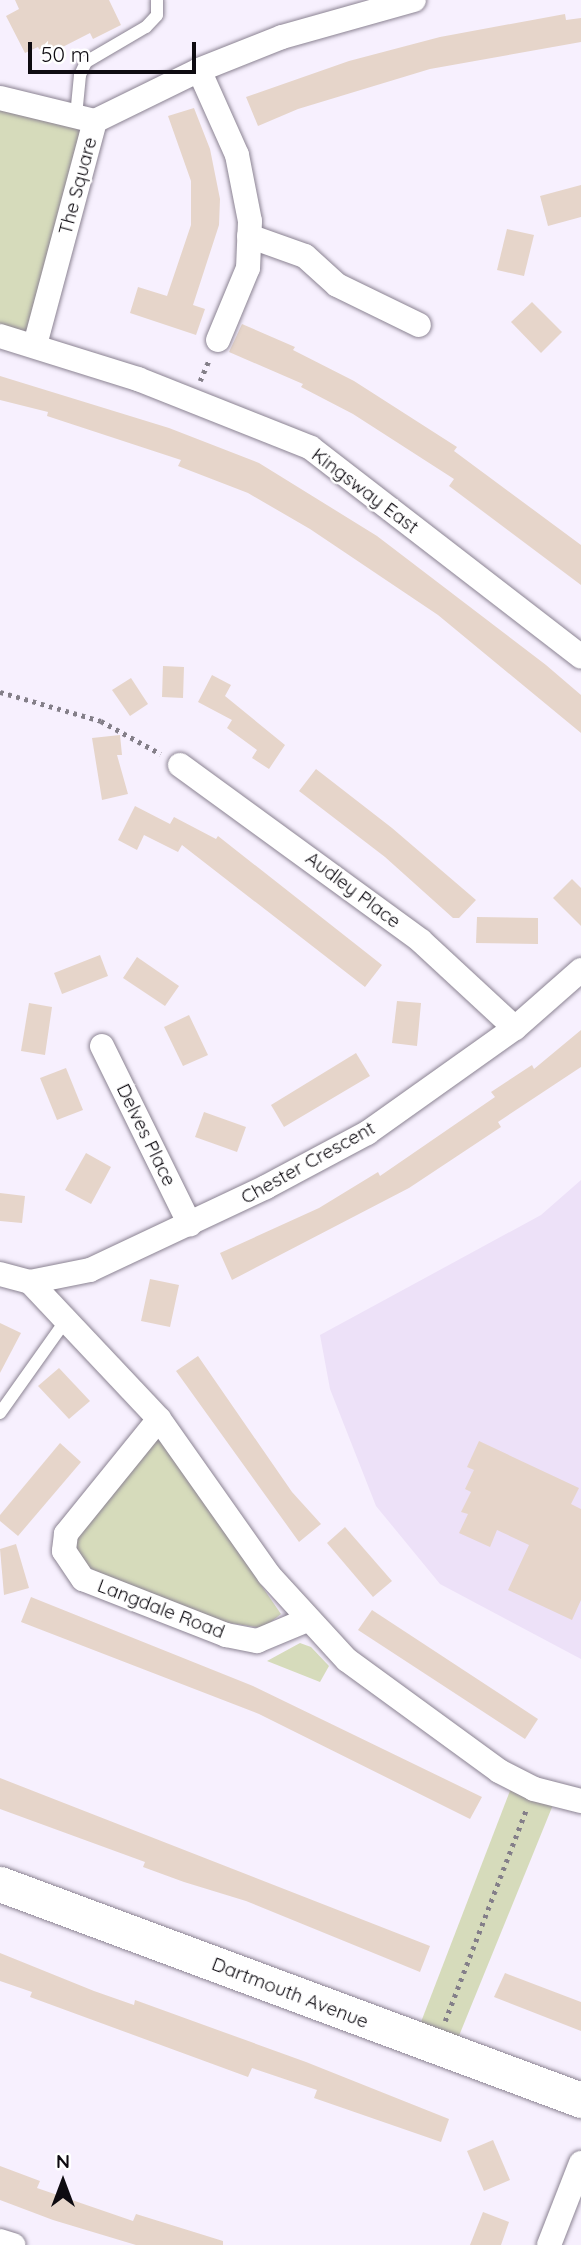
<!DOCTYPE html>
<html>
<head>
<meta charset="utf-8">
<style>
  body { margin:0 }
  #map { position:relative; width:581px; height:2245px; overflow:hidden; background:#f7f0fe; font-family:Quicksand,sans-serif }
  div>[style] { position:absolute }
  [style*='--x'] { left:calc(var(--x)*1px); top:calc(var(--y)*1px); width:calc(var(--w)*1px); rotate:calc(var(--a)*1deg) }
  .built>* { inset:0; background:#ede1f8 }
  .green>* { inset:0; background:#d6dbbb }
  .building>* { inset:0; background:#e6d5ca }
  .path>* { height:4.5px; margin-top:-2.25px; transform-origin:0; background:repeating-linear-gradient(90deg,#847f89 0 3.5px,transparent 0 8.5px) }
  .roads { filter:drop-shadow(0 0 2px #8b8392) drop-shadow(0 0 2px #8b8392) }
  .lane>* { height:12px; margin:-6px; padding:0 6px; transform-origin:6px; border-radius:6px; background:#fff }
  .street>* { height:24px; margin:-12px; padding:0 12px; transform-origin:12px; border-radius:12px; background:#fff }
  .secondary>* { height:35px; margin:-17.5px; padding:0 17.5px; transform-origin:17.5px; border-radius:17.5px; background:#fff }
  span { translate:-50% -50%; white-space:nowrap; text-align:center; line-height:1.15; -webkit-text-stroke:5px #fff; paint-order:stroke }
  .street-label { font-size:19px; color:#0e0b11 }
  .north { position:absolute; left:28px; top:2147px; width:70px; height:70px; -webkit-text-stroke:5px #fff; paint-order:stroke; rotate:0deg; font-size:19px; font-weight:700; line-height:28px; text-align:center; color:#0e0b11 }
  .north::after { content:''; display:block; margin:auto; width:24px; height:32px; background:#0e0b11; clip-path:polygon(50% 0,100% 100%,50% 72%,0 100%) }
  .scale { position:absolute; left:28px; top:42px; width:168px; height:32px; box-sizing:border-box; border:4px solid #0e0b11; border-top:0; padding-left:9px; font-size:21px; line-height:24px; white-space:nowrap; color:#0e0b11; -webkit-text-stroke:5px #fff; paint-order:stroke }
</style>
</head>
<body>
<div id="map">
  <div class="built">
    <i style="clip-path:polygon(581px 1180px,581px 1659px,440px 1584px,376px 1506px,330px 1389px,320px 1335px,541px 1215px)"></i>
  </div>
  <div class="green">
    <i style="clip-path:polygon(0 98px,95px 121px,35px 345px,0 336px)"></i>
    <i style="clip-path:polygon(156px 1432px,281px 1614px,263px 1628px,223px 1622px,83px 1566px,75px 1553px,77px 1533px)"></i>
    <i style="clip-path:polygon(300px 1643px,311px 1647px,329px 1666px,320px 1682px,267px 1661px)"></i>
    <i style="clip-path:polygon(513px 1783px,557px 1795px,452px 2053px,416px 2035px)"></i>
  </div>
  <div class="building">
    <i style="clip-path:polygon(15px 0,109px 0,121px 25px,93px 39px,90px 33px,43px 57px,38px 47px,25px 53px,6px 16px,19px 9px)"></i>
    <i style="clip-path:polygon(565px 14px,566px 20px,581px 18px,581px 42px,430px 69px,298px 109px,258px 126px,246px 97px,349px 61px,440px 37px)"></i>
    <i style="clip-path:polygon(194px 108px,210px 149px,220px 199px,219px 225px,193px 305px,205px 309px,196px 335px,130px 313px,138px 287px,167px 296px,191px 225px,191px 181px,168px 116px)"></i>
    <i style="clip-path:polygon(581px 185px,581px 217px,548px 226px,540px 196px)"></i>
    <i style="clip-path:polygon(507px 229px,534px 235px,524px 276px,497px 270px)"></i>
    <i style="clip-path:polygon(532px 302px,562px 332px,541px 353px,511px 322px)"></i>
    <i style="clip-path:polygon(242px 324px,295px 347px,293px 350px,354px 381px,457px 447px,454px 451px,581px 545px,581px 585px,449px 486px,454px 479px,353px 414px,301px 387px,303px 384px,229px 352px)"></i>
    <i style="clip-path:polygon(0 376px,169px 428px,259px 463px,377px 536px,546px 665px,581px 695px,581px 733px,438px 615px,310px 529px,248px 493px,178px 466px,181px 460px,47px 416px,48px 412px,0 400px)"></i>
    <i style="clip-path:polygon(163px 666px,184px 667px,183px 698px,162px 697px)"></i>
    <i style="clip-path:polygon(212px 675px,231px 685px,225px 696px,285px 745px,269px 769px,252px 758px,257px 750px,227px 728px,232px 720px,198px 702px)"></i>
    <i style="clip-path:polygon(131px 678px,148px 704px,130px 716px,112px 690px)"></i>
    <i style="clip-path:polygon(120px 735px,122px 755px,117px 755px,128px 794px,102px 800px,92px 738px)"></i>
    <i style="clip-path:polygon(316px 769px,392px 828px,476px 900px,459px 918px,453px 918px,385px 857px,299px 791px)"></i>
    <i style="clip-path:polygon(135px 806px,170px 824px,174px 817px,216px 839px,218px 836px,382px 965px,365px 987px,182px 845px,178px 852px,144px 835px,137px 850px,118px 840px)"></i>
    <i style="clip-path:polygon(572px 879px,581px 888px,581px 926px,553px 898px)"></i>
    <i style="clip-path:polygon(477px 917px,538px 918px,538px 944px,476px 943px)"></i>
    <i style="clip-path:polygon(100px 955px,108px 976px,62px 994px,54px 973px)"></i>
    <i style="clip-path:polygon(137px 957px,179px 986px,165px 1006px,123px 978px)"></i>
    <i style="clip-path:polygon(397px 1001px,421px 1003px,417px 1046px,392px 1043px)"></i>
    <i style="clip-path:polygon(29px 1003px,52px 1007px,45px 1055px,21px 1051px)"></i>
    <i style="clip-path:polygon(189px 1015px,208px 1055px,183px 1066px,164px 1027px)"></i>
    <i style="clip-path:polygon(581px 1030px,581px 1067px,498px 1122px,501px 1127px,409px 1188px,232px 1280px,220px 1253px,319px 1208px,378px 1172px,380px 1176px,495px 1097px,491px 1092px,532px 1065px,534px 1069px)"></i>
    <i style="clip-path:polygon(356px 1053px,370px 1076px,284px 1127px,271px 1105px)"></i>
    <i style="clip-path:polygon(66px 1068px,83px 1110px,57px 1120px,40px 1078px)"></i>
    <i style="clip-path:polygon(204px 1112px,246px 1127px,237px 1152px,195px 1137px)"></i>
    <i style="clip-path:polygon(86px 1153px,111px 1167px,91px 1204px,65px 1190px)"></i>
    <i style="clip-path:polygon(0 1193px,25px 1196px,22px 1223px,0 1221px)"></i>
    <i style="clip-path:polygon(150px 1279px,179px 1285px,170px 1327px,141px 1321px)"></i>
    <i style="clip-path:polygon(0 1323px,21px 1333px,0 1373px)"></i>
    <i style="clip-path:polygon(198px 1356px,292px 1492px,321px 1524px,299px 1542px,176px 1371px)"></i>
    <i style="clip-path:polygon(59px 1368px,90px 1401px,69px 1419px,38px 1386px)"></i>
    <i style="clip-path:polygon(479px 1441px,579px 1488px,571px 1504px,581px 1509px,581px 1600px,572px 1620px,508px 1590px,529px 1545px,497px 1530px,490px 1547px,459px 1533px,468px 1514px,461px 1512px,471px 1492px,465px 1489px,474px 1470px,467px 1467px)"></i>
    <i style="clip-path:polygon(60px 1443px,81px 1462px,18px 1536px,0 1521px,0 1515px)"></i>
    <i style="clip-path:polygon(345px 1527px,392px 1581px,373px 1597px,327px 1543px)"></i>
    <i style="clip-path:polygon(16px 1544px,29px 1588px,4px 1595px,0 1549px)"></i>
    <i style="clip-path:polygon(31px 1597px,253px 1686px,482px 1797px,470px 1819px,259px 1714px,21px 1622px)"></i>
    <i style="clip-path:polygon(372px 1610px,538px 1719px,525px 1739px,358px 1630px)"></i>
    <i style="clip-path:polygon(0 1778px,430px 1946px,420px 1972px,246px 1901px,184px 1882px,143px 1867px,145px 1862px,0 1809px)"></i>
    <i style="clip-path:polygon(0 1953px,94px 1991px,134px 2005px,135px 2000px,306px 2062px,449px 2119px,441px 2142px,314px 2098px,317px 2090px,252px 2068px,248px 2077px,30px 1997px,32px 1992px,0 1981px)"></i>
    <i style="clip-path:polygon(505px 1973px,581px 2002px,581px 2031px,494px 1997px)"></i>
    <i style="clip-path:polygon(493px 2140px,510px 2180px,484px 2191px,467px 2151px)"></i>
    <i style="clip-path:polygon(0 2166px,40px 2181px,37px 2188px,133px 2221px,136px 2214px,223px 2241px,223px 2245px,136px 2245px,53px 2220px,0 2200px)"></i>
    <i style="clip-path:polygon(483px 2212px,509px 2222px,501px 2245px,470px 2245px)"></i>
  </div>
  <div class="path">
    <i style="--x:200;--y:381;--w:23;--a:-67"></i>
    <i style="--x:0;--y:692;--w:105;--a:16"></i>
    <i style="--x:101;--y:721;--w:68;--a:28.8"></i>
    <i style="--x:445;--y:2021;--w:226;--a:-69"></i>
  </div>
  <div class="roads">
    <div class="lane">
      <i style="--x:76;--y:116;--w:41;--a:-84.4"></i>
      <i style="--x:80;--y:75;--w:14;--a:-65"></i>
      <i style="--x:86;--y:62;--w:69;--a:-30.3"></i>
      <i style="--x:146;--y:27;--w:16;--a:-47"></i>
      <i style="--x:157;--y:15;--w:15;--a:-90"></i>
      <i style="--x:0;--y:1413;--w:110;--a:-54.6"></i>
    </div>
    <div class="street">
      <i style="--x:199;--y:70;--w:93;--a:65.9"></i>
      <i style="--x:237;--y:155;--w:67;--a:78.9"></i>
      <i style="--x:250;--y:221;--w:47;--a:92.4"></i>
      <i style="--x:248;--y:268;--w:78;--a:112.6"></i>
      <i style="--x:0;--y:98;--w:98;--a:13.6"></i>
      <i style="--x:95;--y:121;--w:232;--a:105"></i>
      <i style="--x:95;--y:121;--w:116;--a:-26.1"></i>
      <i style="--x:199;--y:70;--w:89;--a:-21.7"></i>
      <i style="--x:282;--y:37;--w:137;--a:-15.7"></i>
      <i style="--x:249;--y:236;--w:59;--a:19.7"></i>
      <i style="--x:305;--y:256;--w:43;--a:42.2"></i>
      <i style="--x:337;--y:285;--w:91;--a:26"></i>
      <i style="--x:0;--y:336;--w:145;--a:17.3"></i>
      <i style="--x:138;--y:379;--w:186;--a:21.7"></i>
      <i style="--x:311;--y:448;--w:341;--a:37.7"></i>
      <i style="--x:180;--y:765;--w:298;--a:36.1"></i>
      <i style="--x:421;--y:941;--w:128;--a:42.8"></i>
      <i style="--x:102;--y:1046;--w:199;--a:63.8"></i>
      <i style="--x:0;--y:1274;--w:31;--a:15"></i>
      <i style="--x:30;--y:1282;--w:61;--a:-11.3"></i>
      <i style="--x:90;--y:1270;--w:195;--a:-25.2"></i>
      <i style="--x:266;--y:1187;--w:115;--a:-28.1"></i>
      <i style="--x:367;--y:1133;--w:181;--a:-35.4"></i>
      <i style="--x:515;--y:1028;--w:88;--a:-41.3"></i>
      <i style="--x:30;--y:1282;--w:188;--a:46.7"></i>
      <i style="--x:159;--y:1419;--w:191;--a:54.8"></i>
      <i style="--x:269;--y:1575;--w:115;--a:47.5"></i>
      <i style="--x:347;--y:1660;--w:188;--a:36.1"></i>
      <i style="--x:499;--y:1771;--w:39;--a:27"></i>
      <i style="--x:534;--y:1789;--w:49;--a:14.3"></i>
      <i style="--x:159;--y:1419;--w:148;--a:129"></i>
      <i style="--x:66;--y:1534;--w:17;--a:97"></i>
      <i style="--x:64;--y:1551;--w:34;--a:56"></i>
      <i style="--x:83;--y:1579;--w:154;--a:21.4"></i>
      <i style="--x:226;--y:1635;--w:32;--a:11"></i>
      <i style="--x:257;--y:1641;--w:54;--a:-22.8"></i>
      <i style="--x:0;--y:2241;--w:14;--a:17"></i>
      <i style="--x:549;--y:2245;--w:88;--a:-68.7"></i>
    </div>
    <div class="secondary">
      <i style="--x:0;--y:1884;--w:620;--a:20.39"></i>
    </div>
  </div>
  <div class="street-label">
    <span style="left:78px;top:186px;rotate:-75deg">The Square</span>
    <span style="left:365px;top:491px;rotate:37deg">Kingsway East</span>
    <span style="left:353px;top:890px;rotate:37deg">Audley Place</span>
    <span style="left:146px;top:1135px;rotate:64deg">Delves Place</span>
    <span style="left:308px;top:1163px;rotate:-29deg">Chester Crescent</span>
    <span style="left:161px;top:1609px;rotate:21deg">Langdale Road</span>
    <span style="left:290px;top:1993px;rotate:21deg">Dartmouth Avenue</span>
  </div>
  <div class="north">N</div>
  <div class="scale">50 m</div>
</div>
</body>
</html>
